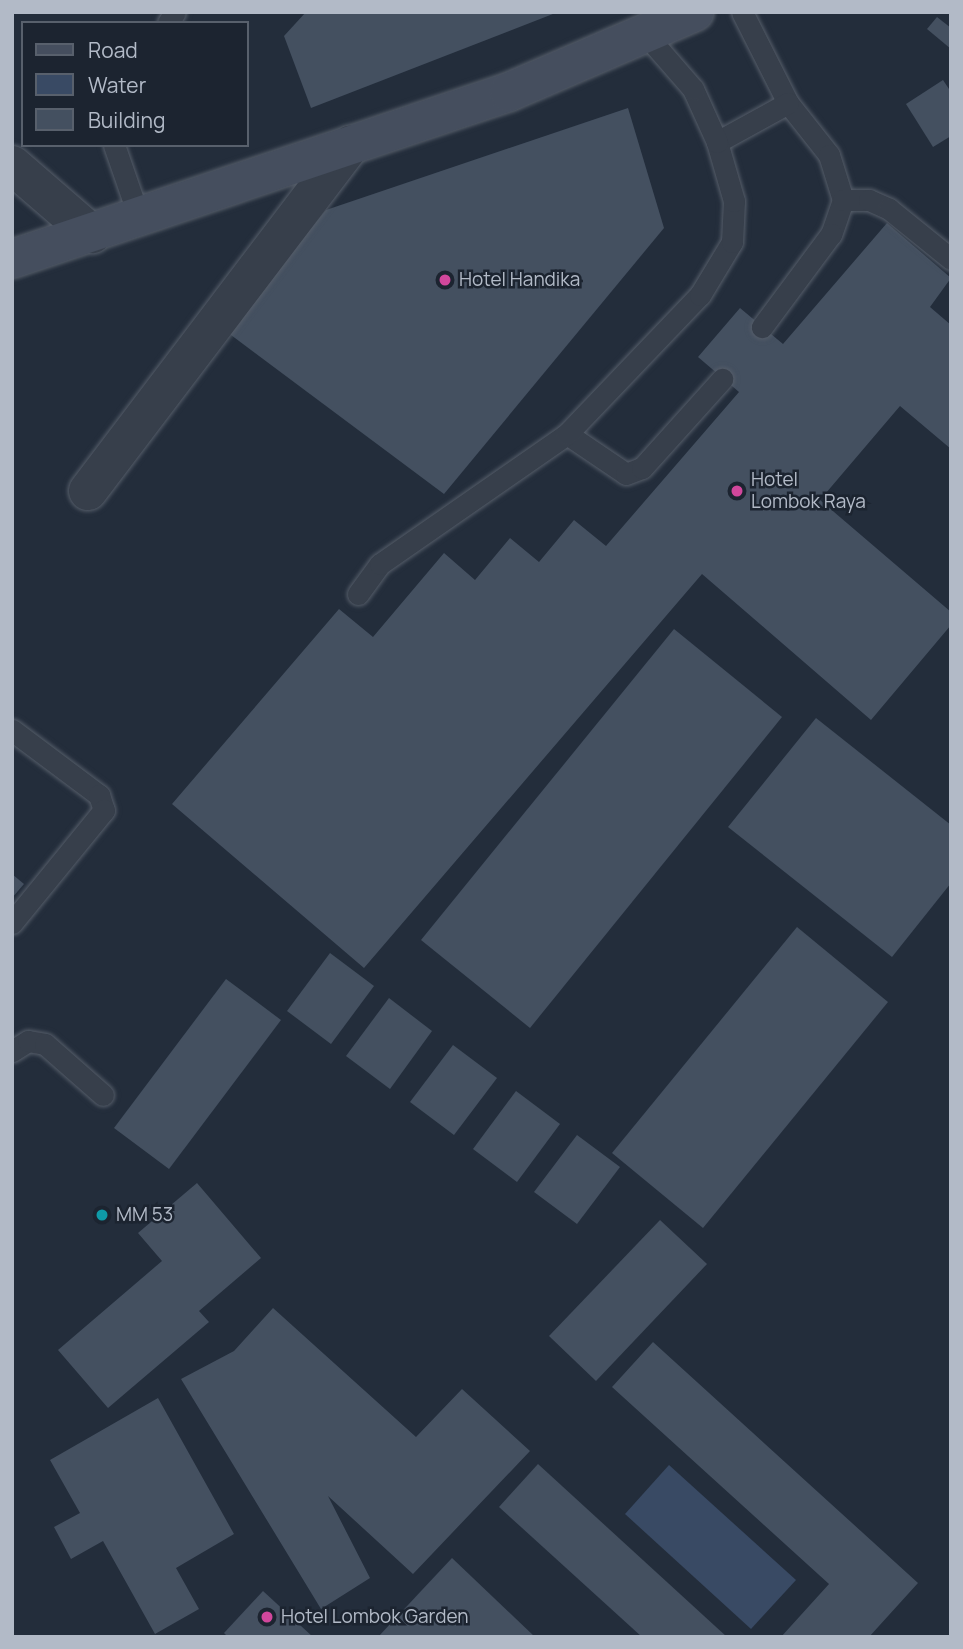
<!DOCTYPE html>
<html>
<head>
<meta charset="utf-8">
<style>
  body { margin:0 }
  #map { position:relative; width:963px; height:1649px; overflow:hidden; background:#232d3b; font-family:Manrope,sans-serif }
  div>[style] { position:absolute }
  [style*='--x'] { left:calc(var(--x)*1px); top:calc(var(--y)*1px); width:calc(var(--w)*1px); rotate:calc(var(--a)*1deg) }
  .water>* { inset:0; background:#394a64 }
  .building>* { inset:0; background:#445060 }
  .roads { filter:drop-shadow(0 0 2px #555d69) drop-shadow(0 0 2px #555d69) }
  .service>* { height:21px; margin:-10.5px; padding:0 10.5px; transform-origin:10.5px; border-radius:10.5px; background:#373f4b }
  .minor>* { height:38px; margin:-19px; padding:0 19px; transform-origin:19px; border-radius:19px; background:#373f4b }
  .secondary>* { height:38px; margin:-19px; padding:0 19px; transform-origin:19px; border-radius:19px; background:#454e5e }
  .dots>* { width:19px; height:19px; translate:-50% -50%; box-sizing:border-box; border:4px solid #1c2430; border-radius:50% }
  span { translate:-50% -50%; white-space:nowrap; text-align:center; line-height:1.15; -webkit-text-stroke:5px #1c2430; paint-order:stroke }
  .poi-label { font-size:19px; color:#b2bac7 }
  .left { translate:0 -50%; text-align:left }
  .frame { position:absolute; inset:0; border:14px solid #b2bac7; pointer-events:none }
  .legend { position:absolute; left:21px; top:21px; width:228px; height:126px; box-sizing:border-box; background:#1c2430; border:2px solid #58606c; margin:0; padding:9px 12px; list-style:none; font-size:21px; color:#b2bac7 }
  .legend li { display:flex; align-items:center; gap:14px; height:35px }
  .legend b { width:35px; border:2px solid #58606c }
</style>
</head>
<body>
<div id="map">
  <div class="water">
    <i style="clip-path:polygon(669px 1465px,796px 1580px,751px 1629px,625px 1514px)"></i>
  </div>
  <div class="building">
    <i style="clip-path:polygon(306px 12px,558px 12px,311px 108px,284px 36px)"></i>
    <i style="clip-path:polygon(937px 17px,951px 28px,951px 49px,927px 29px)"></i>
    <i style="clip-path:polygon(943px 80px,951px 92px,951px 136px,933px 147px,906px 104px)"></i>
    <i style="clip-path:polygon(628px 108px,664px 228px,444px 494px,227px 332px,326px 210px)"></i>
    <i style="clip-path:polygon(887px 223px,951px 278px,930px 307px,951px 325px,951px 449px,900px 406px,820px 500px,951px 612px,951px 625px,871px 720px,702px 574px,364px 968px,172px 804px,339px 609px,373px 637px,444px 553px,475px 580px,510px 538px,539px 562px,574px 520px,606px 546px,739px 392px,698px 357px,740px 308px,783px 344px)"></i>
    <i style="clip-path:polygon(674px 629px,782px 717px,530px 1028px,421px 940px)"></i>
    <i style="clip-path:polygon(816px 718px,951px 825px,951px 883px,892px 957px,728px 827px)"></i>
    <i style="clip-path:polygon(12px 874px,24px 884px,12px 898px)"></i>
    <i style="clip-path:polygon(797px 927px,888px 1002px,703px 1228px,612px 1153px)"></i>
    <i style="clip-path:polygon(330px 953px,374px 986px,331px 1044px,287px 1011px)"></i>
    <i style="clip-path:polygon(226px 979px,281px 1020px,169px 1169px,114px 1128px)"></i>
    <i style="clip-path:polygon(389px 998px,432px 1031px,390px 1089px,346px 1056px)"></i>
    <i style="clip-path:polygon(453px 1045px,497px 1078px,454px 1135px,410px 1102px)"></i>
    <i style="clip-path:polygon(516px 1091px,560px 1124px,517px 1182px,473px 1149px)"></i>
    <i style="clip-path:polygon(577px 1135px,620px 1167px,577px 1224px,534px 1192px)"></i>
    <i style="clip-path:polygon(197px 1183px,261px 1258px,199px 1311px,209px 1322px,108px 1408px,58px 1350px,162px 1261px,138px 1233px)"></i>
    <i style="clip-path:polygon(660px 1220px,707px 1264px,596px 1381px,549px 1336px)"></i>
    <i style="clip-path:polygon(273px 1308px,416px 1437px,462px 1389px,530px 1451px,413px 1574px,328px 1496px,370px 1578px,321px 1609px,181px 1379px,234px 1351px)"></i>
    <i style="clip-path:polygon(653px 1342px,918px 1583px,869px 1637px,781px 1637px,829px 1584px,612px 1387px)"></i>
    <i style="clip-path:polygon(158px 1398px,234px 1534px,176px 1568px,199px 1609px,155px 1634px,103px 1541px,71px 1559px,54px 1527px,80px 1513px,50px 1460px)"></i>
    <i style="clip-path:polygon(538px 1464px,727px 1637px,642px 1637px,499px 1507px)"></i>
    <i style="clip-path:polygon(452px 1558px,535px 1637px,378px 1637px)"></i>
    <i style="clip-path:polygon(263px 1591px,313px 1637px,228px 1637px,224px 1633px)"></i>
  </div>
  <div class="roads">
    <div class="service">
      <i style="--x:742;--y:12;--w:102;--a:63.2"></i>
      <i style="--x:788;--y:103;--w:66;--a:51.7"></i>
      <i style="--x:829;--y:155;--w:47;--a:72.7"></i>
      <i style="--x:843;--y:200;--w:36;--a:109"></i>
      <i style="--x:831;--y:234;--w:116;--a:126.6"></i>
      <i style="--x:168;--y:23;--w:13;--a:-58"></i>
      <i style="--x:717;--y:142;--w:81;--a:-28.8"></i>
      <i style="--x:114;--y:145;--w:76;--a:70.9"></i>
      <i style="--x:843;--y:200;--w:26;--a:0"></i>
      <i style="--x:869;--y:200;--w:22;--a:24"></i>
      <i style="--x:889;--y:209;--w:80;--a:38.9"></i>
      <i style="--x:567;--y:434;--w:71;--a:34.1"></i>
      <i style="--x:626;--y:474;--w:17;--a:-21"></i>
      <i style="--x:642;--y:468;--w:120;--a:-48"></i>
      <i style="--x:358;--y:594;--w:37;--a:-54"></i>
      <i style="--x:380;--y:564;--w:228;--a:-34.8"></i>
      <i style="--x:567;--y:434;--w:192;--a:-46.3"></i>
      <i style="--x:700;--y:295;--w:62;--a:-58.9"></i>
      <i style="--x:732;--y:242;--w:41;--a:-87.2"></i>
      <i style="--x:734;--y:201;--w:61;--a:-106.1"></i>
      <i style="--x:717;--y:142;--w:58;--a:-114.4"></i>
      <i style="--x:693;--y:89;--w:70;--a:-131"></i>
      <i style="--x:12;--y:730;--w:109;--a:36.8"></i>
      <i style="--x:99;--y:795;--w:16;--a:72"></i>
      <i style="--x:104;--y:810;--w:146;--a:129.2"></i>
      <i style="--x:12;--y:1051;--w:19;--a:-32"></i>
      <i style="--x:28;--y:1041;--w:17;--a:10"></i>
      <i style="--x:45;--y:1044;--w:77;--a:41.3"></i>
    </div>
    <div class="minor">
      <i style="--x:12;--y:165;--w:106;--a:40.8"></i>
      <i style="--x:88;--y:491;--w:435;--a:-52.8"></i>
    </div>
    <div class="secondary">
      <i style="--x:12;--y:259;--w:524;--a:-18.57"></i>
      <i style="--x:509;--y:92;--w:202;--a:-23.3"></i>
    </div>
  </div>
  <div class="dots">
    <i style="left:445px;top:280px;background:#d1479c"></i>
    <i style="left:737px;top:491px;background:#d1479c"></i>
    <i style="left:102px;top:1215px;background:#0f9aa8"></i>
    <i style="left:267px;top:1617px;background:#d1479c"></i>
  </div>
  <div class="poi-label">
    <span class="left" style="left:459px;top:280px">Hotel Handika</span>
    <span class="left" style="left:751px;top:491px">Hotel<br>Lombok Raya</span>
    <span class="left" style="left:116px;top:1215px">MM 53</span>
    <span class="left" style="left:281px;top:1617px">Hotel Lombok Garden</span>
  </div>
  <div class="frame"></div>
  <ul class="legend">
  <li><b style="height:9px;background:#454e5e"></b>Road</li>
  <li><b style="height:19px;background:#394a64"></b>Water</li>
  <li><b style="height:19px;background:#445060"></b>Building</li>
  </ul>
</div>
</body>
</html>
